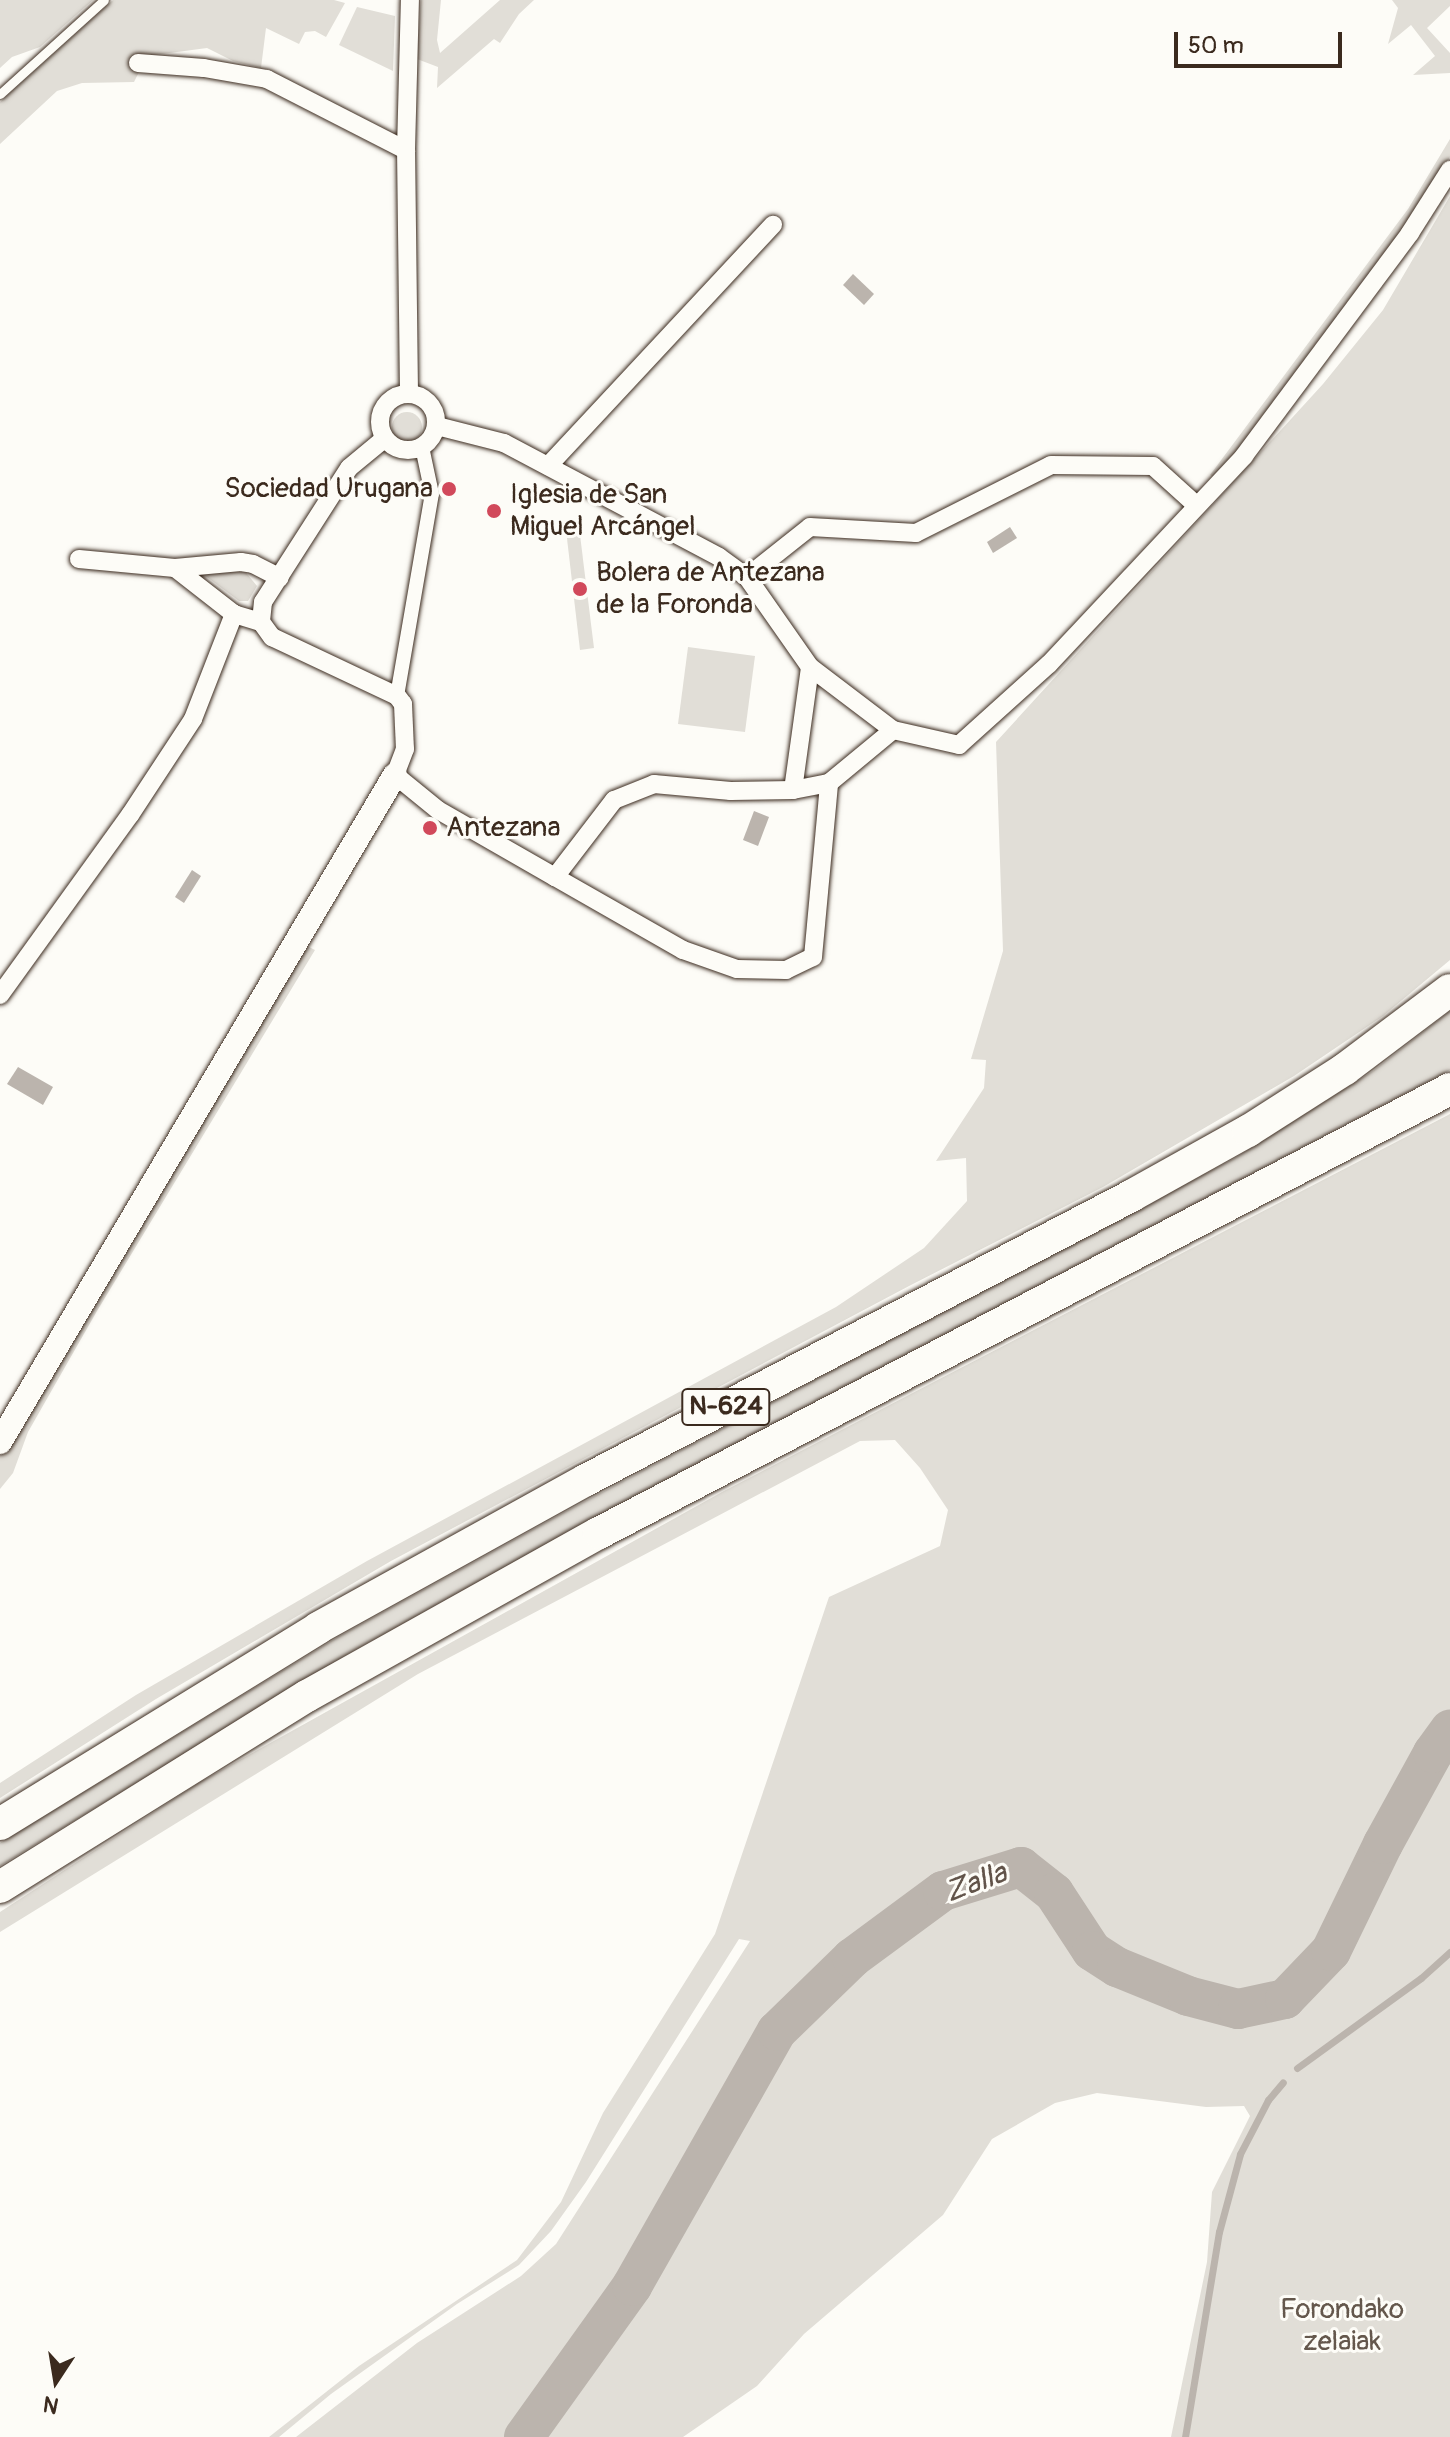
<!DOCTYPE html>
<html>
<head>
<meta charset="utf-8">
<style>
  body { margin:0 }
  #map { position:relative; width:1450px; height:2437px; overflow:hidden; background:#fdfcf7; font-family:Pangolin,sans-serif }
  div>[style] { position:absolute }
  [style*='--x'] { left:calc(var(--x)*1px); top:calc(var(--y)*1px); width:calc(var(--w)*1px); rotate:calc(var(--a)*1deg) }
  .green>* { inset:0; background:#e1ded7 }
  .round { border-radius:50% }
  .water>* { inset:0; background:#bbb4ad }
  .stream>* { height:7px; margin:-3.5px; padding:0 3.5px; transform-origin:3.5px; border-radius:3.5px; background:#bbb4ad }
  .river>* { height:40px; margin:-20px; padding:0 20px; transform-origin:20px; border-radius:20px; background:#bbb4ad }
  .roads { filter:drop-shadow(0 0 2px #3b2a1e) drop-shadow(0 0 2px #3b2a1e) }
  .service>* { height:9px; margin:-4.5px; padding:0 4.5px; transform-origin:4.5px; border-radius:4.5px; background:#fdfcf7 }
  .pedestrian>* { height:14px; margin:-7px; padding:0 7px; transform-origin:7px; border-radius:7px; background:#fdfcf7 }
  .minor>* { height:18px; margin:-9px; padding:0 9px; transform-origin:9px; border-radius:9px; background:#fdfcf7 }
  .minor>.ring { margin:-9px; padding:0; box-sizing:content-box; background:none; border:18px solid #fdfcf7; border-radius:50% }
  .tertiary>* { height:24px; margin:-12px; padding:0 12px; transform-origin:12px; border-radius:12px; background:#fdfcf7 }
  .trunk>* { height:32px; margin:-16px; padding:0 16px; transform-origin:16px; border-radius:16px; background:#fdfcf7 }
  .dots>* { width:22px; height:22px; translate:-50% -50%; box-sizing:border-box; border:4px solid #fdfcf7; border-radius:50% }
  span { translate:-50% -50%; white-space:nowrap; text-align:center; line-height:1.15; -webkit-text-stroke:6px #fdfcf7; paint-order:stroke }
  .shield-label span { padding:2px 6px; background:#fdfcf7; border:2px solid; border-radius:6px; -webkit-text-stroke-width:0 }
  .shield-label { font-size:26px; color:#3b2a1e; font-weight:700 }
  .poi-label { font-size:28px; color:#3b2a1e }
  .right { translate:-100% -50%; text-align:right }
  .left { translate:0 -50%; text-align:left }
  .park-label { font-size:28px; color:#64574c }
  .water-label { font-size:30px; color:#615349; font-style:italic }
  .north { position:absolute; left:16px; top:2341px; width:80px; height:80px; -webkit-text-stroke:6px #fdfcf7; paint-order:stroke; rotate:192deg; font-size:22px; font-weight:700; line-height:32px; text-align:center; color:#3b2a1e }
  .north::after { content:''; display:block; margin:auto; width:28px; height:36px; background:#3b2a1e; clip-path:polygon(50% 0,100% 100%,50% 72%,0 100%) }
  .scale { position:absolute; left:1174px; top:32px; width:168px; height:36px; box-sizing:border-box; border:4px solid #3b2a1e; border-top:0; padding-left:10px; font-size:24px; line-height:28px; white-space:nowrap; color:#3b2a1e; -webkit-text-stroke:6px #fdfcf7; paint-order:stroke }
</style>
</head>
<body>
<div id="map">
  <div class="green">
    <i style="clip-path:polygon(0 0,93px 0,40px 47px,12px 57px,0 68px)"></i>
    <i style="clip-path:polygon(113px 0,334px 0,345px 3px,326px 37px,315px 31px,305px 32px,299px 44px,266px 28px,261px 68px,233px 61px,207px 48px,147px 56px,134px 82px,82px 83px,57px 91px,0 144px,0 102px)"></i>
    <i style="clip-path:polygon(421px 0,441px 0,437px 40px,440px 53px,500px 0,534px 0,519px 14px,500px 43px,494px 39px,437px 88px,438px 67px,417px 59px)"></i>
    <i style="clip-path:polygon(1392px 0,1450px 0,1450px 6px,1427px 28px,1450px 53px,1450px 73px,1413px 75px,1435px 56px,1411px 25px,1388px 44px,1398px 8px)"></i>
    <i style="clip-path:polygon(357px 7px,395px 16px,393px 71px,339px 45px)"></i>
    <i style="clip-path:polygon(1450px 139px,1450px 157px,1413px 217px,1217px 479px,1210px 475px,1408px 209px)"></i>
    <i style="clip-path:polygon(1450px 196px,1450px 960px,1383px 1016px,1294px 1076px,1103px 1187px,909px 1286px,391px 1561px,156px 1699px,0 1798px,0 1783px,136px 1695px,367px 1561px,836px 1307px,924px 1248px,967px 1201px,966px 1158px,936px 1161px,984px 1088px,986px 1060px,971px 1059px,1003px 951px,996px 742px,1323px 384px,1383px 310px)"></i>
    <i class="round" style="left:392px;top:412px;width:30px;height:30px"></i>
    <i style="clip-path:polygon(579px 527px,594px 648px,580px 650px,566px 530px)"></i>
    <i style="clip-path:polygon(243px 569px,257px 586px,248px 601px,239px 601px,203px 574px)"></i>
    <i style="clip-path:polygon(688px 647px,755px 656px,745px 732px,678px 724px)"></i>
    <i style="clip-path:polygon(307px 946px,315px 950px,97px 1311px,28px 1432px,13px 1473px,0 1489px,0 1456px)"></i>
    <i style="clip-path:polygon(1450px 1011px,1450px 1070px,570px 1531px,348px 1654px,0 1866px,0 1843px,338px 1637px,561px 1514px,1235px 1158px,1373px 1071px)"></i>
    <i style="clip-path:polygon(1450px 1114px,1450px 2437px,1171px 2437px,1207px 2262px,1212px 2192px,1250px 2116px,1244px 2106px,1206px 2107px,1097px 2093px,1055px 2103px,992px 2139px,943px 2215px,804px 2334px,757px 2386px,683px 2437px,296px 2437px,417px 2343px,521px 2276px,556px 2244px,750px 1941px,739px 1939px,586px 2182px,551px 2231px,519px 2265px,457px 2304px,331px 2394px,279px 2437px,269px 2437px,359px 2366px,517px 2260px,561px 2202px,603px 2113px,715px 1934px,829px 1597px,940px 1546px,948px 1510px,920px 1468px,895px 1440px,860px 1441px,418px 1674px,0 1932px,0 1912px,200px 1782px,722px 1492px)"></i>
  </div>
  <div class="water">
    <i style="clip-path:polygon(853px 274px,874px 294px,864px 305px,843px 285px)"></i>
    <i style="clip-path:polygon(1010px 527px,1017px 538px,993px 553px,987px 542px)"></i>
    <i style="clip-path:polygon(754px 811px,769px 817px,758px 846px,743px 840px)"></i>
    <i style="clip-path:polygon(192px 870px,201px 876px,184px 903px,175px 897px)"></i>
    <i style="clip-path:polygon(18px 1067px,53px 1087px,43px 1105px,7px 1084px)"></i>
  </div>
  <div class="stream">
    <i style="--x:1297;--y:2068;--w:153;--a:-36"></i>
    <i style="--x:1421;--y:1978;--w:39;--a:-42"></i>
    <i style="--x:1185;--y:2437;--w:208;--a:-80.6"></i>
    <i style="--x:1219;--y:2232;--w:81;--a:-74.9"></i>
    <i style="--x:1240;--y:2154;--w:61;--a:-62.6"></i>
    <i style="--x:1268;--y:2100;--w:23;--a:-50"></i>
  </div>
  <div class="river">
    <i style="--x:524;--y:2437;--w:186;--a:-54.4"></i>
    <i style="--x:632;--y:2286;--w:293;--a:-60.4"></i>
    <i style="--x:777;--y:2031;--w:105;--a:-44.2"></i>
    <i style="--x:852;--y:1958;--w:113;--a:-36.4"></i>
    <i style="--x:943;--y:1891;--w:82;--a:-17.1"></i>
    <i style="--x:1021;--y:1867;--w:42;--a:38.2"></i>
    <i style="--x:1054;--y:1893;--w:69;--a:56.8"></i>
    <i style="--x:1092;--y:1951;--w:30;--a:33"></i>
    <i style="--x:1117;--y:1967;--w:77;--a:22.2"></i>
    <i style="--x:1188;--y:1996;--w:52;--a:14.6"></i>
    <i style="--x:1238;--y:2009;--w:48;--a:-12"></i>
    <i style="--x:1285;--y:1999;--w:66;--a:-46.2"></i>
    <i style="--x:1331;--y:1951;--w:119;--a:-64.1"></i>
    <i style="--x:1383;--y:1844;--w:104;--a:-61.2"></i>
    <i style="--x:1433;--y:1753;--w:29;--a:-54"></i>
  </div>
  <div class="roads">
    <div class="service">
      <i style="--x:0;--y:94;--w:140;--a:-42.1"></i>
    </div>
    <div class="pedestrian">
      <i style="--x:397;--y:696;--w:205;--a:-80.2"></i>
      <i style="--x:432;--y:494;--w:48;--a:-102"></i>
    </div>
    <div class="minor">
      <i style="--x:138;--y:63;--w:66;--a:4.3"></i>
      <i style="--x:204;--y:68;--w:64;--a:9.9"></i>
      <i style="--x:267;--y:79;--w:156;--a:27.1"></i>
      <i style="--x:409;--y:393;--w:243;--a:-90.7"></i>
      <i style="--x:406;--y:150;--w:150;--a:-88.5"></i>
      <i class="ring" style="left:380px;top:394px;width:38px;height:38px"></i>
      <i style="--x:437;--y:426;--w:69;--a:14.2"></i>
      <i style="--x:504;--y:443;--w:243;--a:27.9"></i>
      <i style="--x:719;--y:557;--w:34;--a:36"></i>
      <i style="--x:747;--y:577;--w:110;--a:55"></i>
      <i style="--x:810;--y:667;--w:104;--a:37.2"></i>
      <i style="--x:893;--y:730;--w:68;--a:12.8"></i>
      <i style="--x:959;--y:745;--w:121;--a:-42"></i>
      <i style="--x:1049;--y:664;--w:285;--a:-46.8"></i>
      <i style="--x:1244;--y:456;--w:278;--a:-53.3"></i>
      <i style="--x:1410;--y:233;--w:75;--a:-57.6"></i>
      <i style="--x:384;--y:439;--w:45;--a:140.4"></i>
      <i style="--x:349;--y:468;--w:159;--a:122.7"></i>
      <i style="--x:263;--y:602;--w:20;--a:96"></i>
      <i style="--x:261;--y:622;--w:19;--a:54"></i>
      <i style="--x:272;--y:637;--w:138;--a:25.3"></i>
      <i style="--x:397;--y:696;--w:10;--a:53"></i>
      <i style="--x:403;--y:704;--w:45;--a:87.5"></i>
      <i style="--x:405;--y:749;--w:28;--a:111"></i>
      <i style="--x:395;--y:775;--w:55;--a:39.1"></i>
      <i style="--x:438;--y:810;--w:135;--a:29.8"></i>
      <i style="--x:555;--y:877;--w:147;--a:29.7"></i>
      <i style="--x:683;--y:950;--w:57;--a:19.4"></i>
      <i style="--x:737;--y:969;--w:49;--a:1.2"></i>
      <i style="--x:786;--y:970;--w:30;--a:-26"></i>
      <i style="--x:813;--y:957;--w:175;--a:-84.7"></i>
      <i style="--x:829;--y:783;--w:83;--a:-39.6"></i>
      <i style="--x:548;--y:466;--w:330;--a:-47"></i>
      <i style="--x:79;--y:559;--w:96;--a:5.4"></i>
      <i style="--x:175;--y:568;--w:66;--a:-5.2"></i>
      <i style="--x:241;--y:562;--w:12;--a:9"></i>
      <i style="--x:253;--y:564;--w:30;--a:27"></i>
      <i style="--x:175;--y:568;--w:75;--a:37.9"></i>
      <i style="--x:234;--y:614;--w:28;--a:17"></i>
      <i style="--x:747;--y:577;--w:80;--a:-38.4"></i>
      <i style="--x:810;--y:527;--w:106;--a:3.2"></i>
      <i style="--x:916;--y:533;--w:151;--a:-26.7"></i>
      <i style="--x:1051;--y:465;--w:102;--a:0.6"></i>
      <i style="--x:1153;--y:466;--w:57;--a:42.1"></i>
      <i style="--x:793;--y:790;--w:124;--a:-82.1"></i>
      <i style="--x:555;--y:877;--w:97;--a:-52.5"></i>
      <i style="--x:614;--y:800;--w:43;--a:-21.8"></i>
      <i style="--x:654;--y:784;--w:77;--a:5.2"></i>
      <i style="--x:731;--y:791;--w:62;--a:-0.9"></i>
      <i style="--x:793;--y:790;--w:37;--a:-11"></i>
      <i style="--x:0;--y:995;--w:222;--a:-54.2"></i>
      <i style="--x:130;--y:815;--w:115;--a:-56.7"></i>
      <i style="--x:193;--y:719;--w:113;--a:-68.7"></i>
    </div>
    <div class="tertiary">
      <i style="--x:0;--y:1442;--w:775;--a:-59.37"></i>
    </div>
    <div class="trunk">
      <i style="--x:0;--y:1824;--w:374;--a:-31.6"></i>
      <i style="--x:318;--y:1628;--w:306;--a:-28.9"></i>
      <i style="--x:586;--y:1480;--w:615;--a:-27.52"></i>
      <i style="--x:1131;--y:1196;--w:134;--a:-29.1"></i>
      <i style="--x:1248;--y:1131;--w:115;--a:-32.6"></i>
      <i style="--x:1345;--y:1069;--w:131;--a:-37"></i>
      <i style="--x:0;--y:1887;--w:362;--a:-31.9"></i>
      <i style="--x:307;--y:1696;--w:334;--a:-29.2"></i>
      <i style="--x:599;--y:1533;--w:960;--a:-27.55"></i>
    </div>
  </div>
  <div class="dots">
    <i style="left:449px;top:489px;background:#d1495b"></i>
    <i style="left:494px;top:511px;background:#d1495b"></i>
    <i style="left:580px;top:589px;background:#d1495b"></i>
    <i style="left:430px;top:828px;background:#d1495b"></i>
  </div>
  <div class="shield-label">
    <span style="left:726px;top:1407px">N-624</span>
  </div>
  <div class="poi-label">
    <span class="right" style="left:433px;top:489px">Sociedad Urugana</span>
    <span class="left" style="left:510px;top:511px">Iglesia de San<br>Miguel Arcángel</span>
    <span class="left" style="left:596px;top:589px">Bolera de Antezana<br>de la Foronda</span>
    <span class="left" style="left:446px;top:828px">Antezana</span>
  </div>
  <div class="park-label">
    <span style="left:1342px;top:2326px">Forondako<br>zelaiak</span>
  </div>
  <div class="water-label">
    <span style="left:976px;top:1883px;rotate:-20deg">Zalla</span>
  </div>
  <div class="north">N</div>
  <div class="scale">50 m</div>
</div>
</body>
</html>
